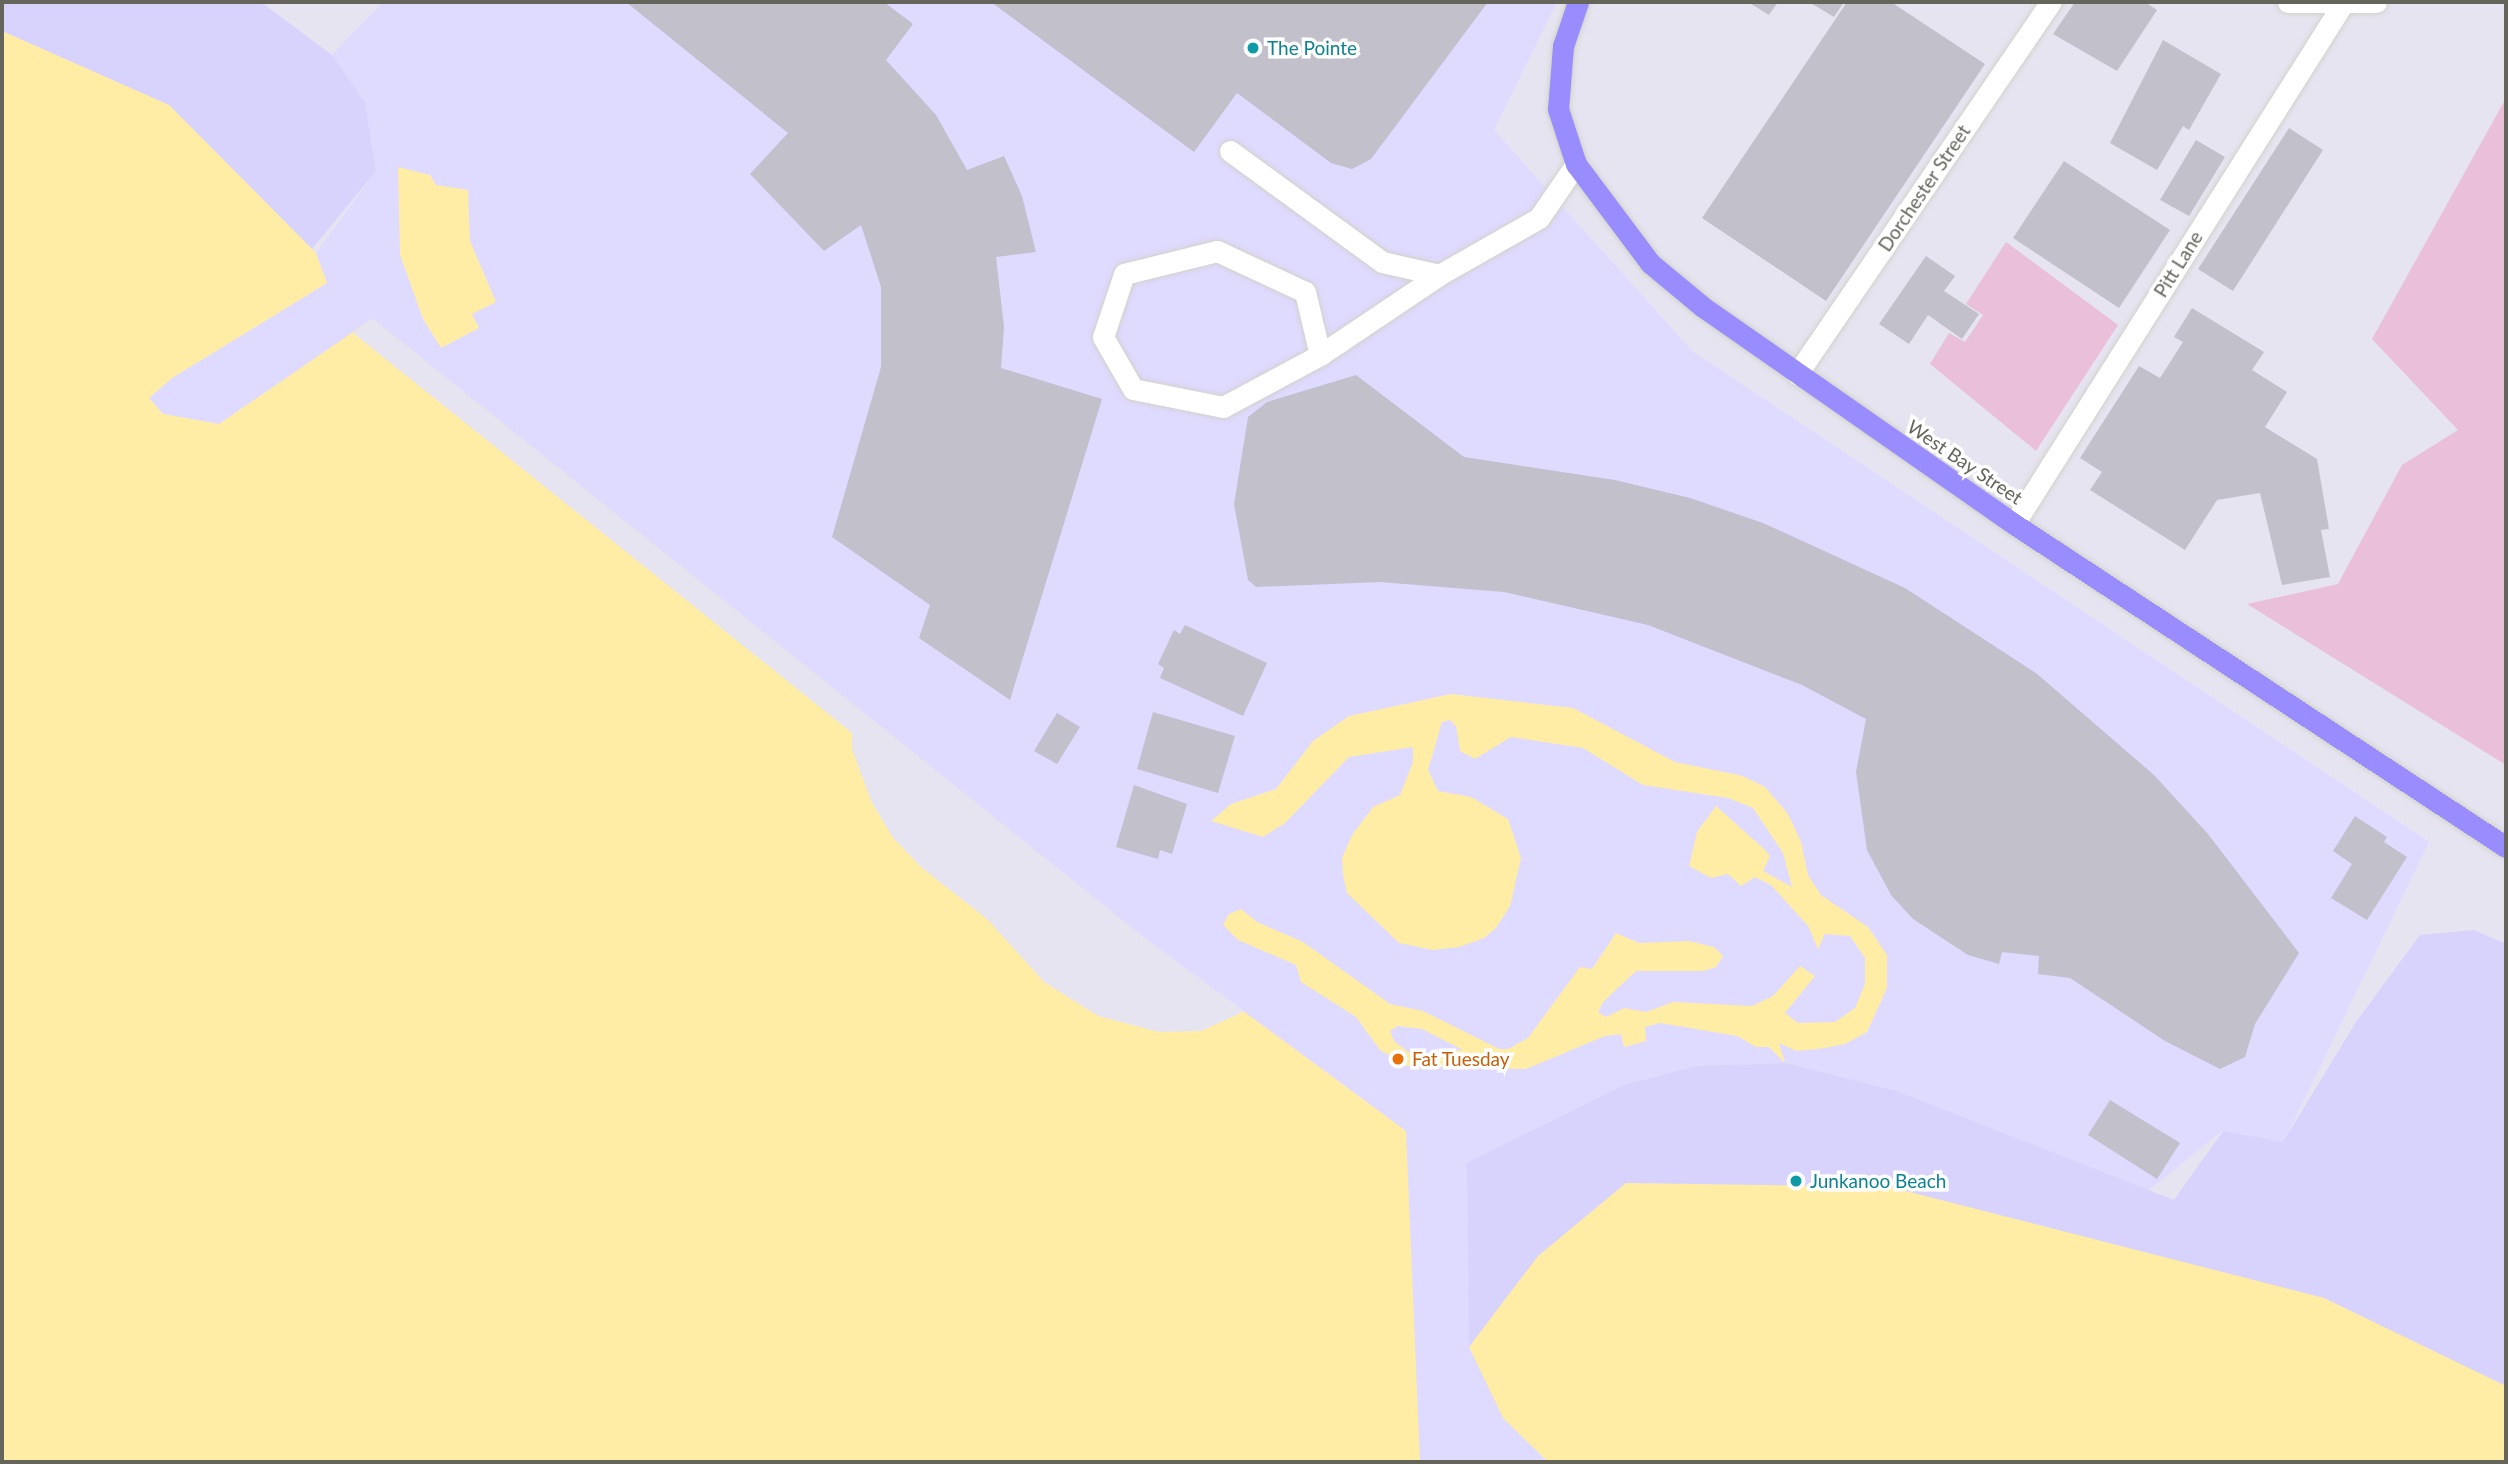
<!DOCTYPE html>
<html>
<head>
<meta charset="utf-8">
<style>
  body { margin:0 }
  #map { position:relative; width:2508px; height:1464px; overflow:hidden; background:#e6e4f0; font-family:Lato,sans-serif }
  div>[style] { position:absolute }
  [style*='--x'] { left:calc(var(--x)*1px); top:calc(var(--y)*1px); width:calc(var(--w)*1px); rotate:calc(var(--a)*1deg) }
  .commercial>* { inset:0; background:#dfdaff }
  .green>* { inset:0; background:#e9bfda }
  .sand>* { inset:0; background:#d8d3fd }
  .water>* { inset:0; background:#ffeda5 }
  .pier>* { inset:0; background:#e6e4f0 }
  .building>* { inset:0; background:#c1c0cb }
  .roads { filter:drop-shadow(0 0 2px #d2d2cb) drop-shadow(0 0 2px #d2d2cb) }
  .minor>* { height:21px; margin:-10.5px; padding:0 10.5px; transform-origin:10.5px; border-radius:10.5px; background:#fff }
  .highway>* { height:21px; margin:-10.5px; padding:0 10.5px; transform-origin:10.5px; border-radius:10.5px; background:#988cff }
  .dots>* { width:19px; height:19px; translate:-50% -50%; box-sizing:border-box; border:4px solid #fff; border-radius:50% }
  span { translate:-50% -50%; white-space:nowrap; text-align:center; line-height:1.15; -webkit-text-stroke:7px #fff; paint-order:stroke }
  .culture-label { font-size:19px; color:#0d838f }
  .left { translate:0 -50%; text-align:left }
  .street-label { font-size:19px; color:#66655c }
  .food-label { font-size:19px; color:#c56008 }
  .frame { position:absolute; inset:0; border:4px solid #66655c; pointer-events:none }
</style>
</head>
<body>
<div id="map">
  <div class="commercial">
    <i style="clip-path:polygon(383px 2px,1557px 2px,1494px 130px,1692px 351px,2429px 842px,2283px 1143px,2222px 1131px,2089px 1238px,1503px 1418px,1548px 1462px,1420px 1462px,1405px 1131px,1144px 938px,373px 319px,219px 424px,163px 414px,149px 398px,172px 378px,327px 283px,316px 253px,376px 171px,365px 102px,332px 55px)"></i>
  </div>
  <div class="green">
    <i style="clip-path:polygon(2506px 98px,2506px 765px,2247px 604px,2338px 584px,2402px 465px,2458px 430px,2372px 339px)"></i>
    <i style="clip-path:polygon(2006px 242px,2118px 325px,2036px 451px,1930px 364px,1949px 333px,1965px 342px,1983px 315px,1966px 304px)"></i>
  </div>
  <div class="sand">
    <i style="clip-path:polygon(2px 2px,261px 2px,332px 55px,365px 102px,376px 171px,247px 328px,2px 69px)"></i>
    <i style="clip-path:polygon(2474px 930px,2506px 944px,2506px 1431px,1503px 1418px,1469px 1347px,1467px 1163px,1624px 1085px,1697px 1066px,1785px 1063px,1896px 1091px,2174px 1200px,2223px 1131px,2283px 1142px,2356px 1022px,2420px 935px)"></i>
  </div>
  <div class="water">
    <i style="clip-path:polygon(2px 31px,169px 105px,316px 253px,327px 283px,172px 378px,149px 398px,163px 414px,219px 424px,372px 319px,1144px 938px,1406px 1131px,1420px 1462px,2px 1462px)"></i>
    <i style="clip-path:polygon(398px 167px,430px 175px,436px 185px,468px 190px,470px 241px,496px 302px,472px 314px,479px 328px,441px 348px,423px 319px,400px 255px)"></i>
    <i style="clip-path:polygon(evenodd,1451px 694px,1573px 708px,1675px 762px,1743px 776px,1765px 787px,1788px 814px,1801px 842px,1808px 875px,1821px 895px,1868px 927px,1887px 955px,1887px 988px,1867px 1032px,1845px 1044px,1819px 1049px,1796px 1051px,1779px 1043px,1785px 1063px,1769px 1047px,1756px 1047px,1737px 1036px,1660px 1023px,1645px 1027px,1646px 1041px,1624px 1047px,1621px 1034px,1605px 1036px,1526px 1069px,1407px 1066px,1380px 1050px,1356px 1017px,1301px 982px,1296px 965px,1238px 940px,1223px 925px,1229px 914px,1241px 909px,1257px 922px,1303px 942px,1390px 1004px,1423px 1011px,1499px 1049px,1508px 1049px,1528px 1038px,1580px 967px,1592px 969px,1616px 933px,1639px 943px,1689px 941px,1714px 947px,1723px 956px,1716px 967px,1703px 971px,1636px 971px,1603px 1002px,1598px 1012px,1606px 1017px,1624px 1008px,1646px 1012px,1673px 1002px,1752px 1006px,1773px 996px,1800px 966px,1815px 976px,1785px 1013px,1798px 1023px,1835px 1022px,1855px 1008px,1865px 984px,1865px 958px,1850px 936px,1825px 934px,1818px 949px,1808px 926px,1771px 885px,1755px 877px,1741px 886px,1728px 874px,1711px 878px,1689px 866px,1697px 832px,1716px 806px,1764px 849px,1770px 856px,1763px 871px,1792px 887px,1783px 853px,1753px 808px,1728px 798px,1643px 785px,1583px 748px,1511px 737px,1475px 759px,1460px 751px,1456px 726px,1450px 720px,1442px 722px,1428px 770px,1438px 791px,1471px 797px,1508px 819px,1521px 858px,1510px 906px,1496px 928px,1484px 938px,1459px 947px,1433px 950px,1399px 943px,1347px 893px,1343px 875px,1342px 858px,1352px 835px,1373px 807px,1400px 795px,1413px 762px,1413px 747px,1349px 757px,1285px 823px,1263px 837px,1211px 821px,1231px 804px,1276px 789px,1313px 741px,1349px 716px,1451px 694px,1398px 1026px,1422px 1029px,1463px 1050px,1412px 1055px,1394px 1041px,1390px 1031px,1398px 1026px)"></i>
    <i style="clip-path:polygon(1626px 1183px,1890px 1187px,2324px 1298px,2506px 1386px,2506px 1462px,1548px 1462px,1503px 1418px,1469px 1347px,1538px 1256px)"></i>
  </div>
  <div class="pier">
    <i style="clip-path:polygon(372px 319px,1144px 938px,1245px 1011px,1201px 1031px,1159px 1032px,1098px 1016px,1044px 982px,987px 919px,922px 868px,893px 838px,871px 801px,852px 749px,852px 733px,353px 333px)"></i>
  </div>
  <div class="building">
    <i style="clip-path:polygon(626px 2px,884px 2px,913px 24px,886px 60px,936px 115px,967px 170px,1004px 156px,1022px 196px,1036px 252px,996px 257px,1004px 327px,1001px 368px,1102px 399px,1010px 700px,919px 638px,930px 605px,832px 537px,881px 367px,881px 287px,861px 225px,824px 251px,750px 174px,788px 133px)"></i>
    <i style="clip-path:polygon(991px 2px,1488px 2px,1371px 159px,1352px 169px,1331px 163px,1237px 93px,1194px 152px)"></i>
    <i style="clip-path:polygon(1748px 2px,1778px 2px,1769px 15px)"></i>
    <i style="clip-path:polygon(1809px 2px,1844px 2px,1834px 17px)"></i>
    <i style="clip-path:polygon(1847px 2px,1891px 2px,1985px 64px,1826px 301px,1702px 218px)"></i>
    <i style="clip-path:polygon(2075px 2px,2145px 2px,2157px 10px,2117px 71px,2053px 34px)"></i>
    <i style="clip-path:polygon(2163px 40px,2221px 74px,2189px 130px,2183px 126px,2157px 170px,2110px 143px)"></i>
    <i style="clip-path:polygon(2289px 128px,2323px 150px,2233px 291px,2198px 269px)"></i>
    <i style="clip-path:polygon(2196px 140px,2225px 157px,2189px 216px,2160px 200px)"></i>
    <i style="clip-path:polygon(2064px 161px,2170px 230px,2119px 308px,2013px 238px)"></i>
    <i style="clip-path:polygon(1926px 256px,1955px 276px,1944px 291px,1979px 314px,1962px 339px,1928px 315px,1909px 344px,1879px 324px)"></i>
    <i style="clip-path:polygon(2192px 308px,2264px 352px,2252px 370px,2287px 392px,2265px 427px,2317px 459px,2329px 529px,2321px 530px,2330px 577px,2282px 585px,2260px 493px,2217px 500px,2185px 550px,2090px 490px,2102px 472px,2080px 458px,2139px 366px,2160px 378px,2183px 342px,2174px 337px)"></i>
    <i style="clip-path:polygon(1356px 375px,1464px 457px,1615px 480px,1690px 498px,1763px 523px,1905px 588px,2036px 673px,2154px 775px,2208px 834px,2299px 953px,2255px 1024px,2245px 1057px,2220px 1069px,2165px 1041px,2070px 978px,2038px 974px,2039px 956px,2002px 952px,1999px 964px,1968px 955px,1913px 919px,1891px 895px,1867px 850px,1856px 772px,1866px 719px,1802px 685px,1648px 625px,1504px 592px,1380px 582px,1256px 587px,1248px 580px,1234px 504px,1248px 417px,1267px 402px)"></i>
    <i style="clip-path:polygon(1185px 625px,1267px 663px,1243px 716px,1160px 678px,1164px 668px,1158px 664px,1174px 630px,1180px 634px)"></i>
    <i style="clip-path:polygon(1153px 712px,1235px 736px,1218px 793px,1137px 769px)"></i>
    <i style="clip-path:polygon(1057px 713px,1080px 727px,1057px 764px,1034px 751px)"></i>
    <i style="clip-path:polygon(1134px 785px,1187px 804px,1172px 854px,1160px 850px,1158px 859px,1116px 847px)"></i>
    <i style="clip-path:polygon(2355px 816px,2387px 837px,2384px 842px,2407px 857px,2367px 920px,2331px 898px,2352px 864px,2333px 851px)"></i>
    <i style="clip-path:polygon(2110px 1100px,2180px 1143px,2157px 1179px,2088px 1135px)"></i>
  </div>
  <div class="roads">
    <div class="minor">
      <i style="--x:2288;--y:2;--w:88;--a:0"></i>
      <i style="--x:1230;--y:151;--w:188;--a:36.1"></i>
      <i style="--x:1382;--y:262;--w:58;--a:12.8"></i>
      <i style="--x:1320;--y:355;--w:65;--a:-103.4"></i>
      <i style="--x:1305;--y:292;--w:97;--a:-155"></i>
      <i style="--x:1217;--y:251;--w:96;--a:166.1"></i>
      <i style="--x:1124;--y:274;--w:66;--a:108.4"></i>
      <i style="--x:1103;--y:337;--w:60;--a:60"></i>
      <i style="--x:1133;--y:389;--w:92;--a:11.3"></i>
      <i style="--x:1223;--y:407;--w:110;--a:-28.2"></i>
      <i style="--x:1320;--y:355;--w:143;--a:-33.9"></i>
      <i style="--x:1439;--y:275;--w:115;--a:-29.7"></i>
      <i style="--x:1539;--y:218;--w:65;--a:-55.6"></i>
      <i style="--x:1797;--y:374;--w:450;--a:-55.7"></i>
      <i style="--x:2014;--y:524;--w:614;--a:-57.71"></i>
    </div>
    <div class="highway">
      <i style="--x:1578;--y:2;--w:46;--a:108.8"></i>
      <i style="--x:1563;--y:46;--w:63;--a:94.5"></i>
      <i style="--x:1558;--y:109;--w:58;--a:71.9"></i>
      <i style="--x:1576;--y:164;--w:124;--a:53.2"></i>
      <i style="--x:1650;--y:263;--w:69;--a:39.7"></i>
      <i style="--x:1703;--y:307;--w:379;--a:34.9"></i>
      <i style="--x:2014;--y:524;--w:589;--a:33.29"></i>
    </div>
  </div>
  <div class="dots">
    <i style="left:1253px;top:48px;background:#0f9aa8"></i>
    <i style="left:1398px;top:1059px;background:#e8710a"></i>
    <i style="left:1796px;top:1181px;background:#0f9aa8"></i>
  </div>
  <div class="culture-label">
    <span class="left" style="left:1267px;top:48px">The Pointe</span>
    <span class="left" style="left:1810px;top:1181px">Junkanoo Beach</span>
  </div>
  <div class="street-label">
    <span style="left:1924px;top:188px;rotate:-56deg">Dorchester Street</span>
    <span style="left:2178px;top:264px;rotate:-58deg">Pitt Lane</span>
    <span style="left:1965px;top:462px;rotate:34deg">West Bay Street</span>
  </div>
  <div class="food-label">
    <span class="left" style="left:1412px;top:1059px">Fat Tuesday</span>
  </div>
  <div class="frame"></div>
</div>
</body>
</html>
